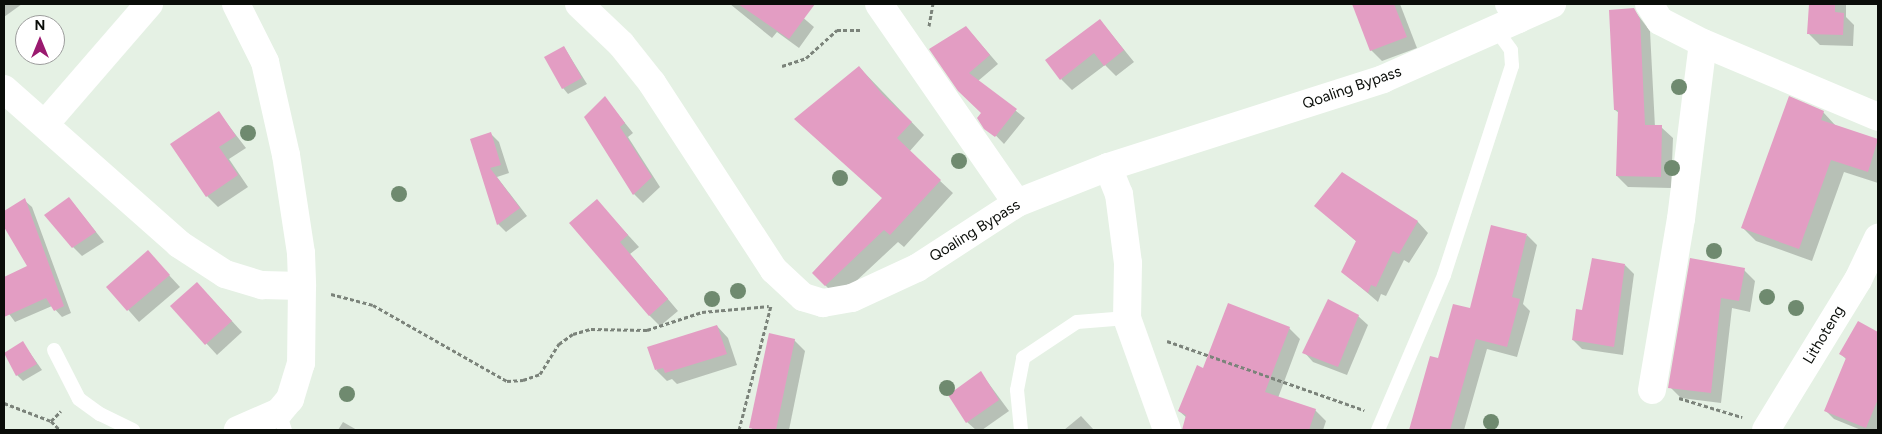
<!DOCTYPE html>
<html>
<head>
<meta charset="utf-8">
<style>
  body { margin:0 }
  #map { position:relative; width:1882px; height:434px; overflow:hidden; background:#e5f1e4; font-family:Figtree,sans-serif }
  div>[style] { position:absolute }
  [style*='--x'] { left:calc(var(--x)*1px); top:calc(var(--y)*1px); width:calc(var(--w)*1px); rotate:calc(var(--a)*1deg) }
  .shadow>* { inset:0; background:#0003 }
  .building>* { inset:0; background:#e39dc3 }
  .path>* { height:3px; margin-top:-1.5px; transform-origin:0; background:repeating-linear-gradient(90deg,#7b837a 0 4px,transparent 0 6.5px) }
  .lane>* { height:14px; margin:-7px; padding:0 7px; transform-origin:7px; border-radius:7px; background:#fff }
  .street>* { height:28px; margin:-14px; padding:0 14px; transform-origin:14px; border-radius:14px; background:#fff }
  .secondary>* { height:28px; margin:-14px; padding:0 14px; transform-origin:14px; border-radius:14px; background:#fff }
  .trees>* { width:16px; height:16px; margin:-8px; border-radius:50%; background:#6f8a6f }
  span { translate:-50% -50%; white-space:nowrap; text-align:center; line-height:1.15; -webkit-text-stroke:4.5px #fff; paint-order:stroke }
  .street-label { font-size:15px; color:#0a0d09 }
  .frame { position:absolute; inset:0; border:5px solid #0a0d09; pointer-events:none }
  .north { position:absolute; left:15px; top:15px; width:50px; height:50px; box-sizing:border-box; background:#fff; border:1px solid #9d9e9d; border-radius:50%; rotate:0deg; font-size:14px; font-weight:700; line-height:20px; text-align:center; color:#0a0d09 }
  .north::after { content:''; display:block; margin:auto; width:18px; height:22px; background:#9a1a6f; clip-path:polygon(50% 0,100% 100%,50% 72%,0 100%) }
</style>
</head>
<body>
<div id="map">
  <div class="shadow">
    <i style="clip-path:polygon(4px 4px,22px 4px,4px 17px)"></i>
    <i style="clip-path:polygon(730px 4px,787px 4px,814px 27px,799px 48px,777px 32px,772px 38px)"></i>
    <i style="clip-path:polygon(1353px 4px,1400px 4px,1417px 48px,1382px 61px,1371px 50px)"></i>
    <i style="clip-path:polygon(1810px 4px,1846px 4px,1846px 17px,1854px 25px,1853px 46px,1820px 45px,1809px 34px)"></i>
    <i style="clip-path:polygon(1634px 10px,1650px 31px,1655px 127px,1661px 127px,1673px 138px,1671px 188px,1628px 187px,1617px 176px,1619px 113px,1615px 110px)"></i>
    <i style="clip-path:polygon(1100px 20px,1134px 62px,1116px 76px,1105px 65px,1072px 90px,1061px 79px)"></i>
    <i style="clip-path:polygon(966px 27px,998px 64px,978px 81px,1025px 118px,1004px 144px,979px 118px,983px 113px,959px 90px)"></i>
    <i style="clip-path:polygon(564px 47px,587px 84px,568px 94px,563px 88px)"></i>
    <i style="clip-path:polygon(859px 67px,924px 135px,909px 152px,953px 193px,904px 247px,898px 242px,838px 298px,813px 273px,883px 198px)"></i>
    <i style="clip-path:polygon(605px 98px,633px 133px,628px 137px,660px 187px,643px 203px,634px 194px)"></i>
    <i style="clip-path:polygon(1823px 112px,1836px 126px,1878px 140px,1878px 183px,1844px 172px,1812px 261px,1756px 241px,1742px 227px)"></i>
    <i style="clip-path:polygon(219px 113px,246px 148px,229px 159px,248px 187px,218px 207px,207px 196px)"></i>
    <i style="clip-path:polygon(491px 134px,499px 142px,509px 173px,497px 177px,527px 216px,506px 232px,498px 224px,471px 140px)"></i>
    <i style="clip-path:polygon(1342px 174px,1418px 222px,1428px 233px,1409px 263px,1404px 260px,1386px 296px,1381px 294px,1378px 302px,1343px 272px,1357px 242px,1316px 206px)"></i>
    <i style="clip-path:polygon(69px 198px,104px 242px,82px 256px,73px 247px)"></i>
    <i style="clip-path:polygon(24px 200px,32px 207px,71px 313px,62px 317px,52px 306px,15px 322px,4px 307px,4px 279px,29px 267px,4px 225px,4px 212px)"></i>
    <i style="clip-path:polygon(597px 201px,639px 247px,630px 254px,678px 311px,660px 326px,649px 315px)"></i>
    <i style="clip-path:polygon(1527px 235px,1537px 245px,1523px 304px,1530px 311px,1517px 357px,1487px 349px,1464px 430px,1410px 430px,1431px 357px,1439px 359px)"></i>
    <i style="clip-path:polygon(1691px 260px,1744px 270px,1755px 281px,1750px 312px,1732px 308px,1721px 403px,1681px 398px,1670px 387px)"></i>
    <i style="clip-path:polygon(156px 261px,180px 287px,139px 322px,108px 287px)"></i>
    <i style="clip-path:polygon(1625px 265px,1634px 274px,1623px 355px,1582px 349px,1573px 340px,1583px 312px)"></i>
    <i style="clip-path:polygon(208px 295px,242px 332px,217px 355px,172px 306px)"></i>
    <i style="clip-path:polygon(1358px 316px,1368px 325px,1347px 375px,1313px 362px,1304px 352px)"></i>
    <i style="clip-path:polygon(1858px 323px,1878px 335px,1877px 430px,1861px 430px,1834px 419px,1826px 411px,1847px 360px,1841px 354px)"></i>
    <i style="clip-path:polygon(717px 326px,728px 338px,737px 365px,677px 384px,672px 379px,667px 381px,656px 370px)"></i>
    <i style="clip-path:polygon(1289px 328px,1300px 339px,1278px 398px,1315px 410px,1326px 421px,1323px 430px,1184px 430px,1187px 418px,1179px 411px,1204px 370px)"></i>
    <i style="clip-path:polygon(794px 340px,805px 351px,789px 430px,753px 430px,751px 427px)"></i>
    <i style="clip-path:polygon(23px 343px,42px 370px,23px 381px,17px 375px)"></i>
    <i style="clip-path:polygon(981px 373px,1009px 411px,982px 430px,976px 430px,967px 422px)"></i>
    <i style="clip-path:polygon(1081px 416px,1094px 430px,1064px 430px)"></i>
    <i style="clip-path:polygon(343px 422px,357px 430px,338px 430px)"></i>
  </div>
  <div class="building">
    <i style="clip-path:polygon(738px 4px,815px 4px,789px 39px)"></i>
    <i style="clip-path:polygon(1352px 4px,1394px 4px,1407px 37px,1370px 51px)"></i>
    <i style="clip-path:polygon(1809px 4px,1835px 4px,1835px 12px,1844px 13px,1843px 35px,1807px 34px)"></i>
    <i style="clip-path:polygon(1634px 8px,1640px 19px,1645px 125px,1662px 125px,1661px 177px,1616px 176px,1618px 110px,1614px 110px,1609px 10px)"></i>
    <i style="clip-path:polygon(1100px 19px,1124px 50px,1104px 66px,1094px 53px,1060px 80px,1045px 60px)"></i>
    <i style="clip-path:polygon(966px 26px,990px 55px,969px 73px,1017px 109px,995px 137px,984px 129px,977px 118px,981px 113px,958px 91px,929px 49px)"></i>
    <i style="clip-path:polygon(564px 46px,582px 78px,562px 89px,544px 57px)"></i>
    <i style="clip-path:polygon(859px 66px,882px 94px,912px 122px,897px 138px,941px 180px,890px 235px,884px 230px,825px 286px,812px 273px,882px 198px,794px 119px)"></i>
    <i style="clip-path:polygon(605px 96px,625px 123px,620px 127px,652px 177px,633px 195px,584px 117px)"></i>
    <i style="clip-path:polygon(1789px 96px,1824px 111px,1821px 120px,1878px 139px,1868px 172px,1831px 160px,1799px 249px,1741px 228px)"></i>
    <i style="clip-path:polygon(219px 111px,236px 136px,219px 147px,238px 175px,206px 197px,170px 144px)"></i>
    <i style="clip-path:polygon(491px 132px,501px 165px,490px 168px,520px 208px,497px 225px,470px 139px)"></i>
    <i style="clip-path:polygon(1342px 172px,1418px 221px,1399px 254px,1393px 251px,1376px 287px,1371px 285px,1368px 293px,1341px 272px,1356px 241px,1314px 206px)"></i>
    <i style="clip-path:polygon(69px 197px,96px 232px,72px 248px,44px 215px)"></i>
    <i style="clip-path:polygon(25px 198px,64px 306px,54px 311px,46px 298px,4px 317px,4px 277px,27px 266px,4px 227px,4px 211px)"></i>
    <i style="clip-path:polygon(597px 199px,628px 235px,620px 242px,668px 299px,649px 316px,569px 223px)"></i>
    <i style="clip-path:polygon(1491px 225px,1527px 234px,1512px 297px,1520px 299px,1507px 347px,1476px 339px,1450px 430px,1409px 430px,1430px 356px,1438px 358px,1453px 304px,1470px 308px)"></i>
    <i style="clip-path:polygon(148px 250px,170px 275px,127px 311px,106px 287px)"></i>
    <i style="clip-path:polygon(1592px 258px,1625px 264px,1614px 347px,1572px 340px,1576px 309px,1582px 310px)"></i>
    <i style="clip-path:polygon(1690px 258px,1745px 268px,1739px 301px,1721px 298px,1711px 393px,1668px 388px)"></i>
    <i style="clip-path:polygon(197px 282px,232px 321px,205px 345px,170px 306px)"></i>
    <i style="clip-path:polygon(1328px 299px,1359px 315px,1338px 367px,1302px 353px)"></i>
    <i style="clip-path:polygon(1228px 303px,1290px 327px,1265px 392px,1316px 409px,1309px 430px,1182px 430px,1186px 415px,1178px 411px,1197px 365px,1203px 368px)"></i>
    <i style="clip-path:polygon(1858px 321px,1878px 332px,1878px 399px,1866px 428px,1824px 411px,1846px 358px,1839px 354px)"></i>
    <i style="clip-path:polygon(717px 325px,727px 354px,665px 373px,663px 368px,655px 370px,647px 347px)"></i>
    <i style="clip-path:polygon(769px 333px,795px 339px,776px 430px,761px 430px,749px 428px)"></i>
    <i style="clip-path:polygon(23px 341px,37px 364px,16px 376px,4px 353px)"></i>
    <i style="clip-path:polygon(981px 371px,999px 400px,966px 423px,948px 395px)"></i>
  </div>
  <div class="path">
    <i style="--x:929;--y:26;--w:22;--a:-80"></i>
    <i style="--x:782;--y:66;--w:25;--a:-18"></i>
    <i style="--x:806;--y:58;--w:42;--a:-42.1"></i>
    <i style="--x:837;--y:30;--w:25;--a:0"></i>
    <i style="--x:331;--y:294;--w:43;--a:14.7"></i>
    <i style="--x:373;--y:305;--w:154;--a:29.6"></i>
    <i style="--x:507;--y:381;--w:16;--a:-4"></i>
    <i style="--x:523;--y:380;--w:18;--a:-19"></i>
    <i style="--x:540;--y:374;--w:36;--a:-58"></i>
    <i style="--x:559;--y:344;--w:17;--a:-36"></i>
    <i style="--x:573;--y:334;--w:19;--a:-16"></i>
    <i style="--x:591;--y:329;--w:56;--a:1"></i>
    <i style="--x:647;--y:330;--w:58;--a:-18.1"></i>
    <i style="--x:702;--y:312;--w:67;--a:-5.1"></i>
    <i style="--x:1167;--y:341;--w:209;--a:19.3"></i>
    <i style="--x:1679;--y:398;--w:66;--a:16.8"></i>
    <i style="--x:4;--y:403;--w:50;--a:21"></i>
    <i style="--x:51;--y:421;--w:14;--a:-45"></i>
    <i style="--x:51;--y:421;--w:13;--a:45"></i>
    <i style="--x:739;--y:430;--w:129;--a:-75.6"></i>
  </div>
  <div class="lane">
    <i style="--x:54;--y:350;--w:55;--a:63"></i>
    <i style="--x:79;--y:399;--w:26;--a:36"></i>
    <i style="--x:100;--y:414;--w:37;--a:26"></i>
    <i style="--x:279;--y:412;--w:19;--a:72"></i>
    <i style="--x:1021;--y:430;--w:40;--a:-95.7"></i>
    <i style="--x:1017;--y:390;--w:33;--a:-79"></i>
    <i style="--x:1023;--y:358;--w:65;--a:-33.7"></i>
    <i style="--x:1077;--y:322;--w:50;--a:-4.6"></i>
    <i style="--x:1378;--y:430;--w:168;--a:-66.9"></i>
    <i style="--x:1444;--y:275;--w:220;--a:-72"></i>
    <i style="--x:1512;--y:66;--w:16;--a:-94"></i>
    <i style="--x:1511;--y:50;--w:24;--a:-126"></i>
  </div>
  <div class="street">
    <i style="--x:236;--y:4;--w:65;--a:63.4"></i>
    <i style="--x:265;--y:62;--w:95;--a:77.3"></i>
    <i style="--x:286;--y:155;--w:99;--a:81.3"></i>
    <i style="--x:301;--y:253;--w:33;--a:88"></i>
    <i style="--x:302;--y:286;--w:77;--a:90.7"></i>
    <i style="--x:301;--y:363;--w:38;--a:107"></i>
    <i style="--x:290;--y:399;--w:17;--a:130"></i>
    <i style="--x:279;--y:412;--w:45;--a:156.3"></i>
    <i style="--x:879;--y:4;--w:242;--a:55.3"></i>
    <i style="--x:1509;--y:4;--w:18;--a:56"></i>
    <i style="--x:1649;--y:4;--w:20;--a:57"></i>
    <i style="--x:1660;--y:21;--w:48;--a:27.1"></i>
    <i style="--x:1703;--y:43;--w:190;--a:22.9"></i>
    <i style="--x:4;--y:89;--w:234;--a:41.5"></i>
    <i style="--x:179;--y:244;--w:55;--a:33.1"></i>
    <i style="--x:225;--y:274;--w:39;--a:17"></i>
    <i style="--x:262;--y:285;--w:40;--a:1.4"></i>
    <i style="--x:45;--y:124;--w:159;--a:-49.1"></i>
    <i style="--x:1108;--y:167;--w:29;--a:68"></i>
    <i style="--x:1119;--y:194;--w:70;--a:82.6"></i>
    <i style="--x:1128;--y:263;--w:55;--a:91"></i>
    <i style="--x:1127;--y:318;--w:119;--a:70.3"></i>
    <i style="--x:1652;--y:390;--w:173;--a:-80.4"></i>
    <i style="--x:1681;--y:219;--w:177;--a:-82.9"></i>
  </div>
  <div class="secondary">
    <i style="--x:579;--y:4;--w:58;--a:43.6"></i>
    <i style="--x:621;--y:44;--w:50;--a:51.5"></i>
    <i style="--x:652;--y:83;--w:223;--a:56.9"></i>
    <i style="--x:774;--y:270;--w:40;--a:43"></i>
    <i style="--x:803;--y:297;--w:21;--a:17"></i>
    <i style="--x:823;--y:303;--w:29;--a:-10"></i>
    <i style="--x:852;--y:298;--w:72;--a:-24.8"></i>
    <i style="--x:917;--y:268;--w:119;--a:-33"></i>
    <i style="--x:1017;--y:203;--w:98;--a:-21.6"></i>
    <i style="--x:1108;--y:167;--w:289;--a:-17.7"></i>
    <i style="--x:1383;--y:79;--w:185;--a:-23.9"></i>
    <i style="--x:1766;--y:430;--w:176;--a:-58.5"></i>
    <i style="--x:1858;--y:280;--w:47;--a:-64.5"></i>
  </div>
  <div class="trees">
    <i style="left:1679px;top:87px"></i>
    <i style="left:248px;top:133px"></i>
    <i style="left:959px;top:161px"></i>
    <i style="left:1672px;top:168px"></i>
    <i style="left:840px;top:178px"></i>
    <i style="left:399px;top:194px"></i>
    <i style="left:1714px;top:251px"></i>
    <i style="left:738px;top:291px"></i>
    <i style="left:1767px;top:297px"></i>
    <i style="left:712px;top:299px"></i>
    <i style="left:1796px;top:308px"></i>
    <i style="left:947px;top:388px"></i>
    <i style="left:347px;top:394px"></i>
    <i style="left:1491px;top:422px"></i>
  </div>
  <div class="street-label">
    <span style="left:1352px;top:88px;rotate:-19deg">Qoaling Bypass</span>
    <span style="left:975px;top:231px;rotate:-32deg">Qoaling Bypass</span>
    <span style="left:1824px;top:335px;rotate:-59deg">Lithoteng</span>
  </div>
  <div class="frame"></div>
  <div class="north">N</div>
</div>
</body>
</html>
